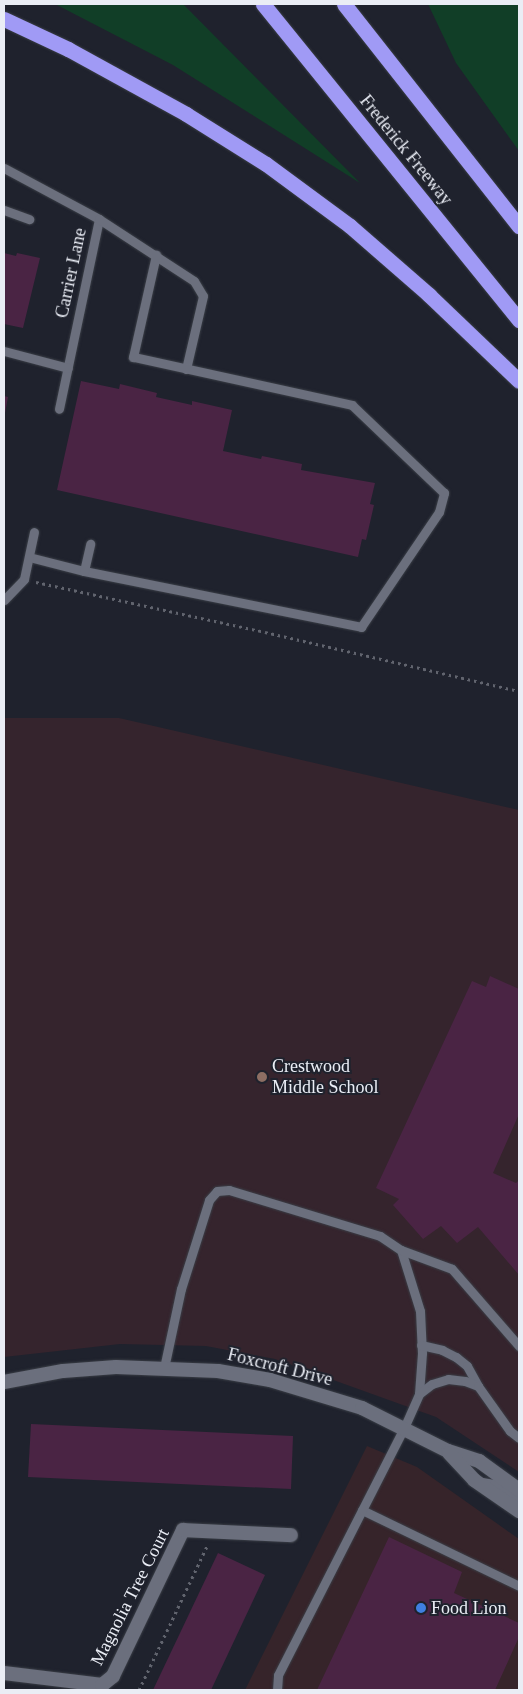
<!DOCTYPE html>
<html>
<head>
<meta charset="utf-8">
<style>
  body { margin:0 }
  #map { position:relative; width:523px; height:1694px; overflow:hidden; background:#1f222d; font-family:"Times New Roman",serif }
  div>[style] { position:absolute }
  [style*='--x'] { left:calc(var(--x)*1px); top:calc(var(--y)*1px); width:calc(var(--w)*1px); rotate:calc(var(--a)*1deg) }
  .commercial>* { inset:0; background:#36242a }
  .education>* { inset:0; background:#35242d }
  .green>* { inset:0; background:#113e27 }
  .building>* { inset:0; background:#4a2444 }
  .path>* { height:3px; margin-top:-1.5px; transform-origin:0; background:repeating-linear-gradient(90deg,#61646e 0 2.5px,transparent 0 6.5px) }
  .roads { filter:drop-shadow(0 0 1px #3a3e46) drop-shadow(0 0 1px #3a3e46) }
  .service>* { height:9px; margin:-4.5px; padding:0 4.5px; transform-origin:4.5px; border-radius:4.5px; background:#6b6f7d }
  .minor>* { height:14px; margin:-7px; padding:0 7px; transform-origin:7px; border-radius:7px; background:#6b6f7d }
  .motorway>* { height:15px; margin:-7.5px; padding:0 7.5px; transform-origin:7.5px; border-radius:7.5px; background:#a09af5 }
  .dots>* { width:14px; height:14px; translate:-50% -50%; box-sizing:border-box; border:2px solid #1f222d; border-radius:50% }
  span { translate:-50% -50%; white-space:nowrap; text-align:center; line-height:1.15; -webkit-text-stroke:4px #1f222d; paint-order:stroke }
  .street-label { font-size:18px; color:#eaedf5 }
  .poi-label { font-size:18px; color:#eaedf5 }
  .left { translate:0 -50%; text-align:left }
  .frame { position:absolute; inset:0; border:5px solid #eaedf5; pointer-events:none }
</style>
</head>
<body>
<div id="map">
  <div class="commercial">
    <i style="clip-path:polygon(367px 1446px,417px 1467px,519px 1539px,519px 1690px,245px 1690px)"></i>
  </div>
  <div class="education">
    <i style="clip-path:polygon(4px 718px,119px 718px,519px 810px,519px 1472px,436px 1417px,275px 1359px,206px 1346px,120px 1344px,4px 1357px)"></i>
  </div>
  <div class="green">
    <i style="clip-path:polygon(55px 4px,183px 4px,360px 183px,173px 65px)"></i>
    <i style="clip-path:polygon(428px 4px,519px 4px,519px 151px,456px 63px)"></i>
  </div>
  <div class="building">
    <i style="clip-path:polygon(4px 253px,16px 256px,17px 253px,40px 258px,23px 328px,4px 324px)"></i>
    <i style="clip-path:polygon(81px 381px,119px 389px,120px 384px,157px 393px,156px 397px,192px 405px,192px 401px,232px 410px,223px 451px,261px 459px,262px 456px,302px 464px,301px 470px,375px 483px,370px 504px,374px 505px,366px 540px,362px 539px,358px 557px,57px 490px)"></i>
    <i style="clip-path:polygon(4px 396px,8px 397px,5px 413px,4px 413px)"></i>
    <i style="clip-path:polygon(490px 976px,519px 989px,519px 1114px,493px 1173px,516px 1183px,519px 1180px,519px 1275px,478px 1227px,457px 1243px,441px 1226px,423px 1239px,393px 1205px,399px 1199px,376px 1188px,472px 981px,486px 987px)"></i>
    <i style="clip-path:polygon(31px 1424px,293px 1436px,291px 1489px,28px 1477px)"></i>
    <i style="clip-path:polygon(389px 1537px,462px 1572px,454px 1593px,519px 1623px,519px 1637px,495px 1690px,317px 1690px)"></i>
    <i style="clip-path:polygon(218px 1553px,265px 1575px,211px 1690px,153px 1690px)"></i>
  </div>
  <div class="path">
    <i style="--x:36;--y:582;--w:234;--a:12.3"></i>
    <i style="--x:265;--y:632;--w:261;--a:13.1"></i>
    <i style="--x:139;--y:1690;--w:159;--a:-64.7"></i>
  </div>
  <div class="roads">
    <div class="service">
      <i style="--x:4;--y:168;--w:108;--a:28.2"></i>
      <i style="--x:99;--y:219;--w:194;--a:101.9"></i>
      <i style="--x:4;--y:210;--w:27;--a:20"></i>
      <i style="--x:99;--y:219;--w:113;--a:33.1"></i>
      <i style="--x:194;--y:281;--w:17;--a:59"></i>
      <i style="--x:203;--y:296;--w:75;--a:103.1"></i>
      <i style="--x:4;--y:351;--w:66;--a:14.9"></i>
      <i style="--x:29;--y:557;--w:57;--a:14.3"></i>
      <i style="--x:84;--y:571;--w:283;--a:11.4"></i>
      <i style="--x:361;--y:627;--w:139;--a:-55.9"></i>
      <i style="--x:439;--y:512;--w:20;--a:-75"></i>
      <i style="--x:444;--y:493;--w:127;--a:-136.3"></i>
      <i style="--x:352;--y:405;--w:224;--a:-167.6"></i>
      <i style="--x:133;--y:357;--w:105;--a:-77.3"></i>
      <i style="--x:84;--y:571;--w:28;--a:-77"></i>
      <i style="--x:4;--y:600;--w:29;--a:-46"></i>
      <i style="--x:24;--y:579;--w:48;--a:-78"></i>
      <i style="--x:401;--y:1250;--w:64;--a:72.7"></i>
      <i style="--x:420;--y:1311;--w:42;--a:87.3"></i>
      <i style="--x:422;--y:1353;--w:41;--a:94.2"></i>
      <i style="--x:421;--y:1345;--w:22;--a:13"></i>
      <i style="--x:442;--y:1350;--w:16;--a:27"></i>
      <i style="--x:456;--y:1357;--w:14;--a:39"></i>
      <i style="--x:467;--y:1366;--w:23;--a:61"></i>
      <i style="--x:164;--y:1368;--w:81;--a:-77.9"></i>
      <i style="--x:181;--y:1289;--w:93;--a:-72.5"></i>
      <i style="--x:209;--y:1200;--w:12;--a:-48"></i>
      <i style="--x:217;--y:1191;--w:12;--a:-5"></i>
      <i style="--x:229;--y:1190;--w:158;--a:16.9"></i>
      <i style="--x:380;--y:1236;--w:25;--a:34"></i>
      <i style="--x:401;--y:1250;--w:54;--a:20.4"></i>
      <i style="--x:452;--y:1269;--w:102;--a:49"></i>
      <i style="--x:482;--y:1482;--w:12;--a:9"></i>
      <i style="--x:494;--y:1484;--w:31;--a:36"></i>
      <i style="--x:362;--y:1510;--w:174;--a:25.8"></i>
      <i style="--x:277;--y:1690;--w:15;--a:-86"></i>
      <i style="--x:278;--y:1675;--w:277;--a:-63"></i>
      <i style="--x:404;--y:1428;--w:37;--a:-66"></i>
      <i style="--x:419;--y:1394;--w:16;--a:-38"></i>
      <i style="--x:432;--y:1384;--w:17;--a:-17"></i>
      <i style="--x:448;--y:1379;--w:17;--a:7"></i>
      <i style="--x:465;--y:1381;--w:14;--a:21"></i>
      <i style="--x:478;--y:1386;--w:55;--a:54.6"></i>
      <i style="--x:510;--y:1431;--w:11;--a:38"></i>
    </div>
    <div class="minor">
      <i style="--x:4;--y:1382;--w:60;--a:-10.6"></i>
      <i style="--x:63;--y:1371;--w:53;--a:-4.3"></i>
      <i style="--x:116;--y:1367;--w:102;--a:2.2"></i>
      <i style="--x:218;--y:1371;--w:53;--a:9.8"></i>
      <i style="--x:270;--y:1380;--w:96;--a:16.9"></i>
      <i style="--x:362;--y:1408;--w:96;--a:26.6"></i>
      <i style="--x:448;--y:1451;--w:33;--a:18"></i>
      <i style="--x:479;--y:1461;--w:49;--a:35.9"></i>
      <i style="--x:449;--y:1453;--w:37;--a:47"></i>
      <i style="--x:474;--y:1480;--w:55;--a:34.6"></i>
      <i style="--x:4;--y:1673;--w:99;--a:7"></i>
      <i style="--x:102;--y:1685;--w:14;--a:-39"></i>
      <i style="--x:113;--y:1676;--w:162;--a:-64.4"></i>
      <i style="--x:183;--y:1530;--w:108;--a:2.7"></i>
    </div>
    <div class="motorway">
      <i style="--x:263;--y:4;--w:407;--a:51"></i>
      <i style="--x:344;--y:4;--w:283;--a:51.8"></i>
      <i style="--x:4;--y:19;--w:71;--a:25.1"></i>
      <i style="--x:68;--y:49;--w:135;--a:28.8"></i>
      <i style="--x:186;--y:114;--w:94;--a:32"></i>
      <i style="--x:266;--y:164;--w:104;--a:36.4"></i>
      <i style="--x:350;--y:226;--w:105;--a:41.1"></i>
      <i style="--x:429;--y:295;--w:124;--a:43.7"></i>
    </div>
  </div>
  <div class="dots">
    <i style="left:262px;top:1077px;background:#8d6e63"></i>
    <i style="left:421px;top:1608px;background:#3f7fe0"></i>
  </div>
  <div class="street-label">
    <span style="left:406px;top:150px;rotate:51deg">Frederick Freeway</span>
    <span style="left:71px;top:273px;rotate:-78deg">Carrier Lane</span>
    <span style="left:280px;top:1367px;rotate:14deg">Foxcroft Drive</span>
    <span style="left:130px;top:1597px;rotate:-63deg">Magnolia Tree Court</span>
  </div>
  <div class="poi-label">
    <span class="left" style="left:272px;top:1077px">Crestwood<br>Middle School</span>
    <span class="left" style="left:431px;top:1608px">Food Lion</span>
  </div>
  <div class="frame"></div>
</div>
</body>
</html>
